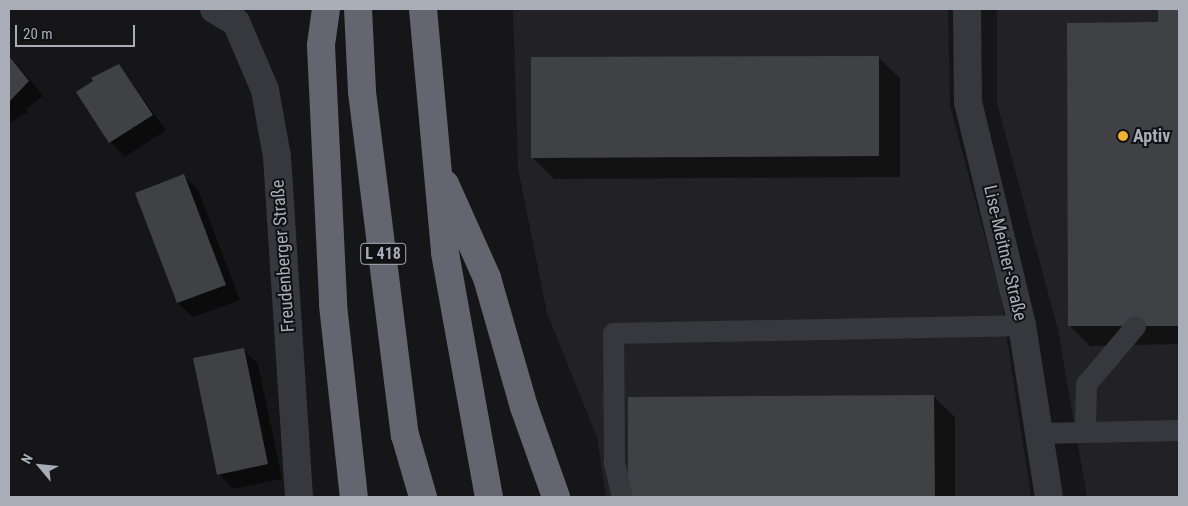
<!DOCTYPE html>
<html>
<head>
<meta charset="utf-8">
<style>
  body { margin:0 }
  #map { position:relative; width:1188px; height:506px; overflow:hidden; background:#161618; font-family:"Roboto Condensed",sans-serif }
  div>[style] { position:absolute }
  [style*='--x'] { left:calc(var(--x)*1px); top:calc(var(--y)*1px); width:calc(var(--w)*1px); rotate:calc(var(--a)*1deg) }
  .built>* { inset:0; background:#222225 }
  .shadow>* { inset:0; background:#0007 }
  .building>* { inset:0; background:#404145 }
  .lane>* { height:21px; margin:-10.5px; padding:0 10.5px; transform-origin:10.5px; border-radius:10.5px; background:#37383d }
  .street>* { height:28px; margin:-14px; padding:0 14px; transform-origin:14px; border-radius:14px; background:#37383d }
  .highway>* { height:28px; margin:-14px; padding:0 14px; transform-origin:14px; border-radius:14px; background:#63666e }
  .dots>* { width:14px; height:14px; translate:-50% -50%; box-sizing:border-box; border:2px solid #111113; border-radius:50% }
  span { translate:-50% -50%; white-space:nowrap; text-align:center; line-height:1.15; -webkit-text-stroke:4px #111113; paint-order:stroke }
  .shield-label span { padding:1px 4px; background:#111113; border:1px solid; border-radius:4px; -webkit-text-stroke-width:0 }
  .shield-label { font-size:16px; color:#a8adb8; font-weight:700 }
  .poi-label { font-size:18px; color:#a8adb8; font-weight:700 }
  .left { translate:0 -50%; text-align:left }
  .street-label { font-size:18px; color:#a8adb8 }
  .frame { position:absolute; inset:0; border:10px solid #a8adb8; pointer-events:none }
  .north { position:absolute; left:15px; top:441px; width:50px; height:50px; -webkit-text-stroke:4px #111113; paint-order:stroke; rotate:298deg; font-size:14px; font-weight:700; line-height:20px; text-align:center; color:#a8adb8 }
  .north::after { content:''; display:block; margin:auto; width:18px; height:22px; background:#a8adb8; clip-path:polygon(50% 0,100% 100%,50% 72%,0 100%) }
  .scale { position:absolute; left:15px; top:25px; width:120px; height:22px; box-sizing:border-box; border:2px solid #a8adb8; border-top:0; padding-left:6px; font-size:15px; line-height:18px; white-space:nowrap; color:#a8adb8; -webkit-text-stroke:4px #111113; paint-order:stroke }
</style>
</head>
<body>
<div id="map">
  <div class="built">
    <i style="clip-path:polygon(513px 9px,948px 9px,950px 106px,1000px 293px,1031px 497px,606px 497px,597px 437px,547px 313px,518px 168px)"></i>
    <i style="clip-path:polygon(997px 9px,1179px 9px,1179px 497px,1087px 497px,1058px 330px,997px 103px)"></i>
  </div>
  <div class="shadow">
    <i style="clip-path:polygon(1160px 9px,1179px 9px,1179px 344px,1090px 346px,1069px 325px,1160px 23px)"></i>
    <i style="clip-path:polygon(9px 55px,43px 96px,26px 109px,28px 112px,9px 123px)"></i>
    <i style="clip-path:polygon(878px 57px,900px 78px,900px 177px,554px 179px,533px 158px)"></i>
    <i style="clip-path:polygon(119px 65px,166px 130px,125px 157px,110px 142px,95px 82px)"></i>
    <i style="clip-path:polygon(183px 175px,198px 190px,240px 300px,193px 317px,178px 303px)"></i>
    <i style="clip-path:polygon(243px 349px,258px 364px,282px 479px,233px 489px,219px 474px)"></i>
    <i style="clip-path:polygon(933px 396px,955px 417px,955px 497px,630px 497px)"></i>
  </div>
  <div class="building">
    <i style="clip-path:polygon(1158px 9px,1179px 9px,1179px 326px,1068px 326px,1067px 23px,1158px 22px)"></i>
    <i style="clip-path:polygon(9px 56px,29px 81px,9px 102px)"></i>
    <i style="clip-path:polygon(879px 56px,879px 156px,531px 158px,531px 57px)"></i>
    <i style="clip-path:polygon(119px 64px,153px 115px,109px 143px,76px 92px,93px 81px,91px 78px)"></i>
    <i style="clip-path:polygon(184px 174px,226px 285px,177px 303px,135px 193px)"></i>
    <i style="clip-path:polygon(244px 348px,268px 464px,217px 475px,193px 358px)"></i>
    <i style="clip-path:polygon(934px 395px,935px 496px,628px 497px,628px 397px)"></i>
  </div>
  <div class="lane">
    <i style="--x:1085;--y:430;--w:46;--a:-88.8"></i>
    <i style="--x:1086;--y:384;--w:76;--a:-49.8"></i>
    <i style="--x:1039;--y:433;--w:140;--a:-1.2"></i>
    <i style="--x:622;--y:497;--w:37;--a:-103"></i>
    <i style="--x:614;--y:461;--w:128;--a:-90.4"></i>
    <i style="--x:613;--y:333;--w:409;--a:-1.1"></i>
  </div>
  <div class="street">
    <i style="--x:214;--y:9;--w:26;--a:31"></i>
    <i style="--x:236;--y:22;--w:74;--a:66.9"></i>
    <i style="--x:265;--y:90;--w:68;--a:79.8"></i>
    <i style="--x:277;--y:157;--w:341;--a:86.3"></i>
    <i style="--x:967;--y:9;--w:93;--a:89.4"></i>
    <i style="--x:968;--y:102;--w:229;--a:76.4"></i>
    <i style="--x:1022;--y:325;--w:174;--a:81.1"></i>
  </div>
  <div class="highway">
    <i style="--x:326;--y:9;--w:37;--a:98"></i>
    <i style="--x:321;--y:46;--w:259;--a:87.3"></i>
    <i style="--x:333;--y:305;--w:193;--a:83.8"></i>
    <i style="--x:358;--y:9;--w:83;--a:87.2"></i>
    <i style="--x:362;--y:92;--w:346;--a:82.9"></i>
    <i style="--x:405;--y:435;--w:65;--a:73.8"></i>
    <i style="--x:423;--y:9;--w:245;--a:84.8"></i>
    <i style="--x:445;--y:253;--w:248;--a:79.8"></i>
    <i style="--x:445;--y:184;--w:103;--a:65.9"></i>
    <i style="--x:487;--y:278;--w:134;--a:74"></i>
    <i style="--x:524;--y:407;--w:96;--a:70.4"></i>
  </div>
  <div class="dots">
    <i style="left:1123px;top:136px;background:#f2b134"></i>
  </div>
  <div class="shield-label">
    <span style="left:383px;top:254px">L 418</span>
  </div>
  <div class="poi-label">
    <span class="left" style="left:1133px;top:136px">Aptiv</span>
  </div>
  <div class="street-label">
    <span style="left:1005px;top:253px;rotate:77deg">Lise-Meitner-Straße</span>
    <span style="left:283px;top:256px;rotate:-94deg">Freudenberger Straße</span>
  </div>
  <div class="frame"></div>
  <div class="north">N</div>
  <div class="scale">20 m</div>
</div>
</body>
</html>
